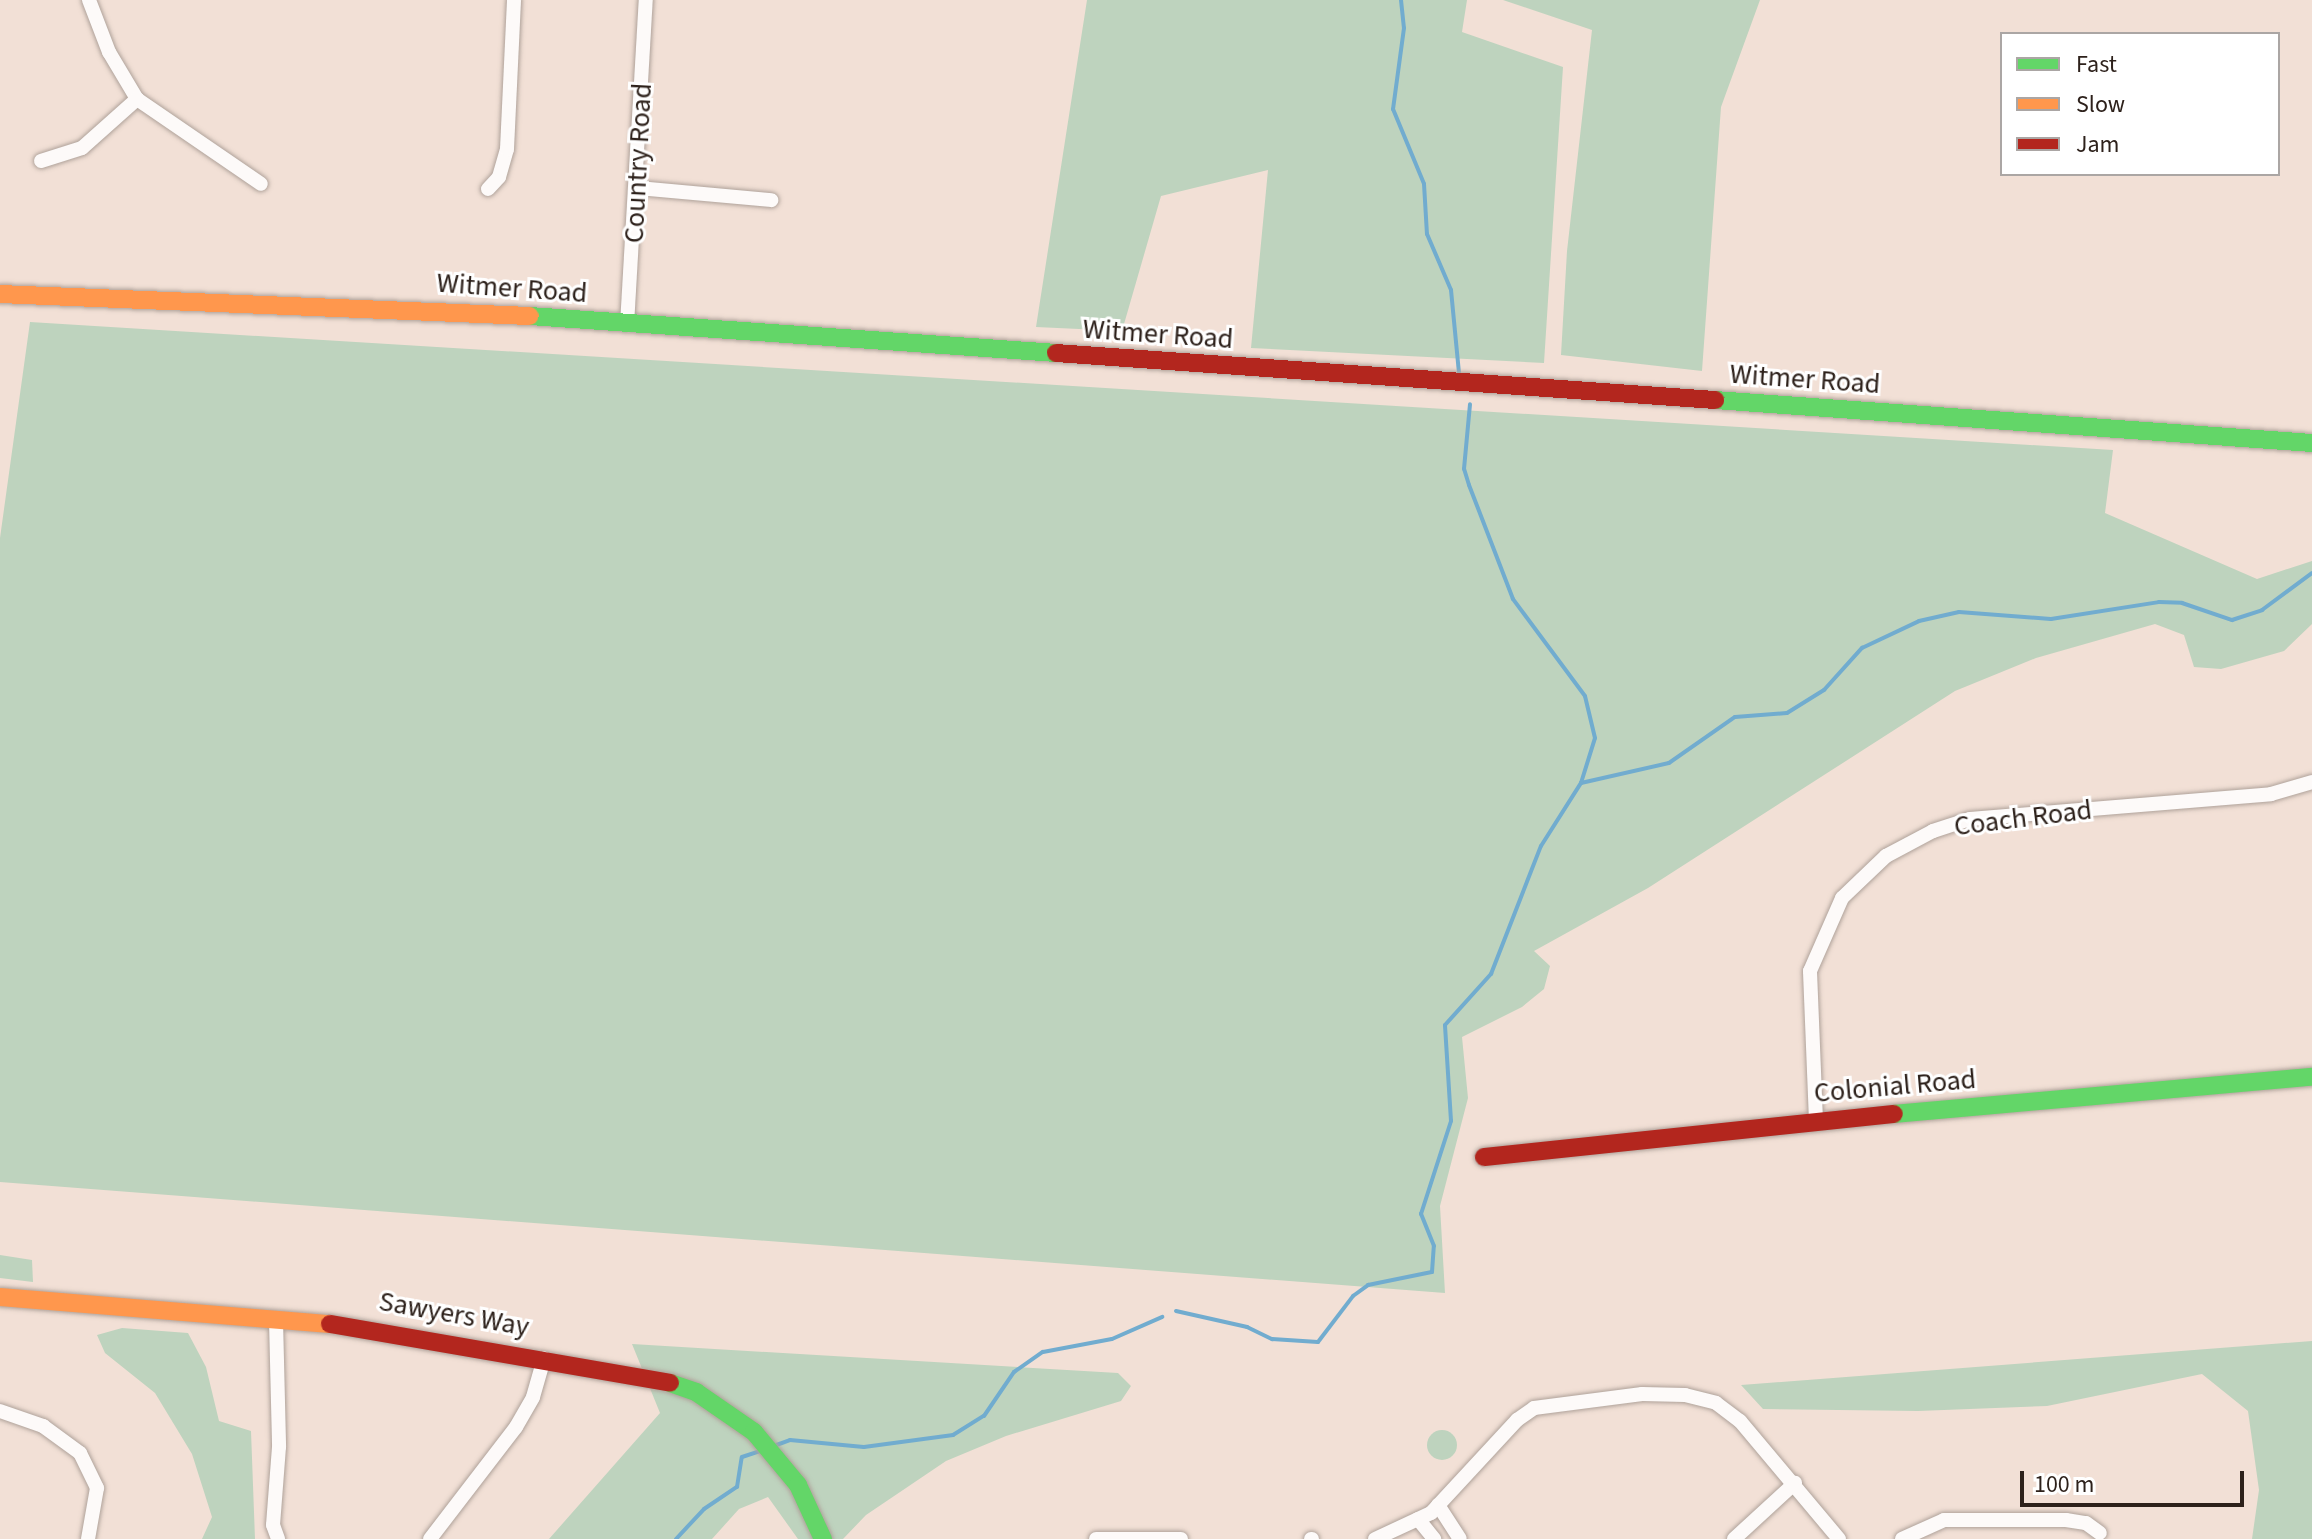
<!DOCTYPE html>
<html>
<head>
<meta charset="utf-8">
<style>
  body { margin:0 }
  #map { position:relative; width:2312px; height:1539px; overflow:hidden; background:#f2e0d6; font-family:"Source Sans 3",sans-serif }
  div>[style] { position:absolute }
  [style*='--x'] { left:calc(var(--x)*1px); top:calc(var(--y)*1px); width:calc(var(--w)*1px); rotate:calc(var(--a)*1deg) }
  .green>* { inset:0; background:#bed3be }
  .round { border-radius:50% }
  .stream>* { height:4px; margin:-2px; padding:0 2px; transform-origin:2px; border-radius:2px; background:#71accf }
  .roads { filter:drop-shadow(0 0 2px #afa29a) drop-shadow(0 0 2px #afa29a) }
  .street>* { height:14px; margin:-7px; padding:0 7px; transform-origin:7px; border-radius:7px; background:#fdfaf9 }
  .fast>* { height:18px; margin:-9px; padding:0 9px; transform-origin:9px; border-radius:9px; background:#63d668 }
  .slow>* { height:18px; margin:-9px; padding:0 9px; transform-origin:9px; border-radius:9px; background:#ff974d }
  .jam>* { height:18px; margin:-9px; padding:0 9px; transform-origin:9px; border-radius:9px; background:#b3261e }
  span { translate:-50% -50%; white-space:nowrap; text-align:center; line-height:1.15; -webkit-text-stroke:6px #fff; paint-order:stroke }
  .street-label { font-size:28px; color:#2d211b }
  .legend { position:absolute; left:2000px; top:32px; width:280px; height:144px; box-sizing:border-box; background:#fff; border:2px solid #aba6a4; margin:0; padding:10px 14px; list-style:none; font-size:24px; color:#2d211b }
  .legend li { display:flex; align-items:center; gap:16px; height:40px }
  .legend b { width:40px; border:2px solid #aba6a4 }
  .scale { position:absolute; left:2020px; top:1471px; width:224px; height:36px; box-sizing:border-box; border:4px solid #2d211b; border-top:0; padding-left:10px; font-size:24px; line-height:28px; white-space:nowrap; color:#2d211b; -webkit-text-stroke:6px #fff; paint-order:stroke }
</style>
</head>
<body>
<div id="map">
  <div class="green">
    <i style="clip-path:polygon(1087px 0,1467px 0,1462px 32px,1563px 67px,1544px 363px,1251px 348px,1268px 170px,1161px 196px,1122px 331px,1036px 327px)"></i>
    <i style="clip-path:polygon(1503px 0,1760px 0,1721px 107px,1702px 371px,1561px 355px,1567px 251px,1592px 30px)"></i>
    <i style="clip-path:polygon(30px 322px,2113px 450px,2105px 513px,2257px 579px,2312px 561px,2312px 624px,2284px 651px,2221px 669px,2194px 667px,2184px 635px,2155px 624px,2036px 658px,1955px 691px,1648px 888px,1534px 951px,1550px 966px,1544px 989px,1522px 1007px,1462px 1037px,1468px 1098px,1440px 1206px,1445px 1293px,0 1182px,0 538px)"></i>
    <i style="clip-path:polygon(0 1255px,32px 1260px,33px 1282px,0 1278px)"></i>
    <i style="clip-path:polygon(122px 1328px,188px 1333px,206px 1367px,219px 1421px,251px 1431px,255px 1539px,202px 1539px,212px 1517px,192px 1454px,155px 1393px,105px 1353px,97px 1335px)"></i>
    <i style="clip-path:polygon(2312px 1341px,2312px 1539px,2252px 1539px,2259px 1490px,2248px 1411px,2202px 1374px,2047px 1406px,1918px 1411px,1763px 1409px,1741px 1385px)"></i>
    <i style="clip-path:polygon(632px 1344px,1118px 1373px,1131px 1386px,1121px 1401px,1006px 1436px,946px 1461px,866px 1515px,843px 1539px,798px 1539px,768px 1497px,739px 1509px,712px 1539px,549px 1539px,660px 1413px)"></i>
    <i class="round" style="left:1427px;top:1430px;width:30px;height:30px"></i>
  </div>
  <div class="stream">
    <i style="--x:1401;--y:0;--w:28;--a:84"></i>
    <i style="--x:1404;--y:28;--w:82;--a:97.7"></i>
    <i style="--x:1393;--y:109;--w:81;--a:67.5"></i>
    <i style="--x:1424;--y:184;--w:50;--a:86.6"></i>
    <i style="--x:1427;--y:234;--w:61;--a:66.8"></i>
    <i style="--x:1451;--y:290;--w:83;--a:84.5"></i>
    <i style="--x:1581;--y:783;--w:90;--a:-12.8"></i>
    <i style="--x:1669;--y:763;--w:80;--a:-34.9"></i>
    <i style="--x:1735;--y:717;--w:52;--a:-4.4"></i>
    <i style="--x:1787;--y:713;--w:44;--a:-31.9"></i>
    <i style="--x:1824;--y:690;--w:57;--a:-47.9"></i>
    <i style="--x:1862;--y:648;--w:63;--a:-25.3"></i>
    <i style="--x:1919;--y:621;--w:41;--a:-12.7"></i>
    <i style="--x:1959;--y:612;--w:92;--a:4.4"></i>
    <i style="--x:2051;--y:619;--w:109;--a:-8.9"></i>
    <i style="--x:2159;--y:602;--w:23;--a:2"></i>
    <i style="--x:2182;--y:603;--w:53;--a:18.8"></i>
    <i style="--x:2232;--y:620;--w:32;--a:-18"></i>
    <i style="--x:2262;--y:610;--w:62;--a:-36.5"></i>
    <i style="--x:1176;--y:1311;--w:73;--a:12.7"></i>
    <i style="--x:1247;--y:1327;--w:28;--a:26"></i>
    <i style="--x:1272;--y:1339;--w:46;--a:3.7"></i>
    <i style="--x:1318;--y:1342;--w:58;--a:-52.7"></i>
    <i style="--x:1353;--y:1296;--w:19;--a:-36"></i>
    <i style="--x:1368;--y:1285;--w:65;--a:-11.5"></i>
    <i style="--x:1432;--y:1272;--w:26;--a:-86"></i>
    <i style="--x:1434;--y:1246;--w:35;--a:-112"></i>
    <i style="--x:1421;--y:1214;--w:98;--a:-72.1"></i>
    <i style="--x:1451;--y:1121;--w:96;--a:-93.6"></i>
    <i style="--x:1445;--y:1025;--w:69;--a:-48"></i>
    <i style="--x:1491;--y:974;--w:137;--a:-68.7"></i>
    <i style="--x:1541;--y:846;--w:75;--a:-57.6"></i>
    <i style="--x:1581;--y:783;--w:47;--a:-72.7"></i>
    <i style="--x:1595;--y:738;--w:43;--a:-103.4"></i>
    <i style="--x:1585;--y:696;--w:121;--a:-126.6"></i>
    <i style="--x:1513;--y:599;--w:122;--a:-111.1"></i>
    <i style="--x:1469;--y:485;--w:17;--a:-107"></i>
    <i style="--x:1464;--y:469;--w:65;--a:-84.7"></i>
    <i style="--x:771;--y:1447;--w:20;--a:-20"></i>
    <i style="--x:790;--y:1440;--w:74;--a:5.4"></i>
    <i style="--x:864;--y:1447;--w:90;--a:-7.7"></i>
    <i style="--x:953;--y:1435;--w:36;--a:-32"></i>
    <i style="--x:984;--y:1416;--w:53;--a:-55.7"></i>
    <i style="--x:1014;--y:1372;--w:35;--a:-35"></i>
    <i style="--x:1043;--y:1352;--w:70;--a:-10.7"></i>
    <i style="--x:1112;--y:1339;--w:55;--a:-23.7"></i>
    <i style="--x:676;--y:1539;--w:41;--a:-47"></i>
    <i style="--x:704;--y:1509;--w:40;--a:-34"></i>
    <i style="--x:737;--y:1487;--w:30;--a:-81"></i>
    <i style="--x:742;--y:1457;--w:22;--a:-18"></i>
  </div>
  <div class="roads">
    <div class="street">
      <i style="--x:89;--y:0;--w:56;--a:69"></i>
      <i style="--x:109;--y:52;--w:55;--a:59.2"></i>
      <i style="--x:137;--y:99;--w:150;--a:34.4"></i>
      <i style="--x:41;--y:161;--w:43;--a:-17.6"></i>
      <i style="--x:82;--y:148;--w:74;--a:-41.7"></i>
      <i style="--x:638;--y:188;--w:134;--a:5.2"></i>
      <i style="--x:488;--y:189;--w:16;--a:-47"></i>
      <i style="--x:499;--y:177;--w:29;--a:-74"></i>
      <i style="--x:507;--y:149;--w:149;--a:-87.3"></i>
      <i style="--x:627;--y:325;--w:326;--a:-86.7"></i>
      <i style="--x:1816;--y:1121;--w:150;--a:-92.3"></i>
      <i style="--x:1810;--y:971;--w:80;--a:-66.3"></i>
      <i style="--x:1842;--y:898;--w:61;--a:-43.7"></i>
      <i style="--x:1886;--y:856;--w:53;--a:-28"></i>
      <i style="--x:1933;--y:831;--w:39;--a:-18"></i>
      <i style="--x:1970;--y:819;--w:302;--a:-4.7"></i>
      <i style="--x:2271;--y:794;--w:43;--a:-16.3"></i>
      <i style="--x:276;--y:1320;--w:127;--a:88.6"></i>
      <i style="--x:279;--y:1447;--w:78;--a:94.4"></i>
      <i style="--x:273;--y:1525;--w:15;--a:70"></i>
      <i style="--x:0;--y:1411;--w:46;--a:19.2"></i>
      <i style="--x:43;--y:1426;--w:46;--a:36.1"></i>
      <i style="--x:80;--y:1453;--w:39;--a:64"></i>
      <i style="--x:97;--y:1488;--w:52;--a:100"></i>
      <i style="--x:1438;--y:1505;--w:40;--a:57.1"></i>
      <i style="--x:1418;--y:1519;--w:26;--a:51"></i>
      <i style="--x:430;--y:1539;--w:141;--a:-52.5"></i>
      <i style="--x:516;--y:1427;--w:34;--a:-60"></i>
      <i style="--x:533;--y:1397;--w:40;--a:-74"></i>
      <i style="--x:1096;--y:1539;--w:85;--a:0"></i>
      <i style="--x:1311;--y:1539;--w:1;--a:0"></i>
      <i style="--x:1375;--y:1539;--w:62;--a:-24.9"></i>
      <i style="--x:1431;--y:1513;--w:127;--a:-47.2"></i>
      <i style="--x:1517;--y:1420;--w:21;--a:-35"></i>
      <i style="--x:1534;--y:1408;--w:109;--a:-7.4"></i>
      <i style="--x:1642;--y:1394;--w:43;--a:1.3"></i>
      <i style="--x:1685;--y:1395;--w:32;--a:14"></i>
      <i style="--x:1716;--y:1403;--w:30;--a:37"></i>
      <i style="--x:1740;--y:1421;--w:154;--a:50"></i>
      <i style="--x:1734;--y:1539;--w:83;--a:-42.6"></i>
      <i style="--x:1902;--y:1539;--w:46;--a:-24.3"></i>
      <i style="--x:1944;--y:1520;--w:122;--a:0"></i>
      <i style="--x:2066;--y:1520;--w:20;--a:9"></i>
      <i style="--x:2086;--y:1523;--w:17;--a:36"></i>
    </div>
    <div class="fast">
      <i style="--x:530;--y:316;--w:527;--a:4.02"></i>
      <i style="--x:1715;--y:400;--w:599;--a:4.12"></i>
      <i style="--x:1894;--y:1114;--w:420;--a:-5.1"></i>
      <i style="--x:670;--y:1383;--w:28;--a:19"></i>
      <i style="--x:696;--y:1392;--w:70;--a:34.6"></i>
      <i style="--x:754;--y:1432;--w:69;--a:50.3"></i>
      <i style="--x:798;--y:1485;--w:60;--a:65.2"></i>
    </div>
    <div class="slow">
      <i style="--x:0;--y:294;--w:530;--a:2.38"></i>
      <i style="--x:0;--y:1297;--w:331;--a:4.7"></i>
    </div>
    <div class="jam">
      <i style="--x:1056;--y:353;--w:661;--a:4.08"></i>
      <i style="--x:1484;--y:1157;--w:412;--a:-6"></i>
      <i style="--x:330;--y:1324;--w:345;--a:9.8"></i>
    </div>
  </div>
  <div class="street-label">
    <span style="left:638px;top:163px;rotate:-87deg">Country Road</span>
    <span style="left:512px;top:288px;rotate:4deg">Witmer Road</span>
    <span style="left:1158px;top:334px;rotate:4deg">Witmer Road</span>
    <span style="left:1805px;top:379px;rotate:4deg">Witmer Road</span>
    <span style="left:2023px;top:818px;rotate:-7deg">Coach Road</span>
    <span style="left:1895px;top:1086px;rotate:-5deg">Colonial Road</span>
    <span style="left:454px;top:1314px;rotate:10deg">Sawyers Way</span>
  </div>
  <ul class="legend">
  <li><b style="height:10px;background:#63d668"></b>Fast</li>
  <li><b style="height:10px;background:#ff974d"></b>Slow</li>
  <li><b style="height:10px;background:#b3261e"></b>Jam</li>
  </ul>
  <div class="scale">100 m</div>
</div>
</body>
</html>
